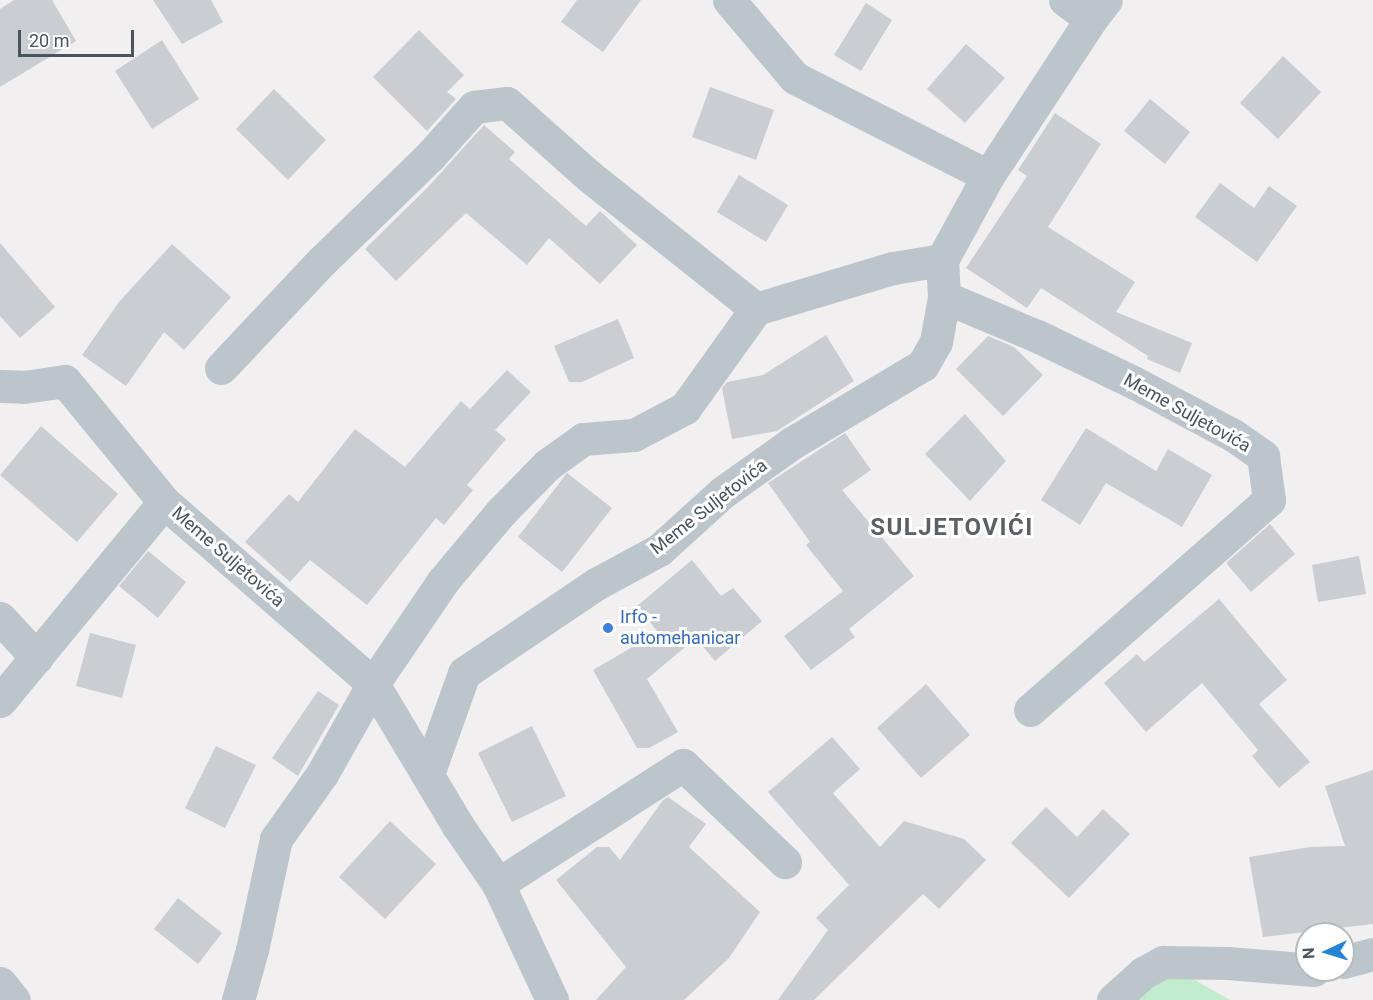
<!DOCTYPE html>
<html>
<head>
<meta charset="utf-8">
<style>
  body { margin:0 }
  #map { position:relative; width:1373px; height:1000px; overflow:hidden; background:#f2eff0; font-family:Roboto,sans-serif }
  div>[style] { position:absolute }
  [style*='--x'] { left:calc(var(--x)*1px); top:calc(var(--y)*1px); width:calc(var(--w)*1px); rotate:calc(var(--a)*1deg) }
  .green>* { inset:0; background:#c1eccd }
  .building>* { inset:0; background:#cacdd2 }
  .minor>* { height:33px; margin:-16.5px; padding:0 16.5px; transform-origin:16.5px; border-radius:16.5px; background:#bcc5cb }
  .dots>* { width:16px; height:16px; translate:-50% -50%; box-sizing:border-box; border:3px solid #fff; border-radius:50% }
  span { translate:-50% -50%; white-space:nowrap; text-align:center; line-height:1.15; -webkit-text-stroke:6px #fff; paint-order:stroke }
  .street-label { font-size:18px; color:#49545c }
  .shop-label { font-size:18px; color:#366cbe }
  .left { translate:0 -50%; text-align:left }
  .district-label { font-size:24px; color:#5c6064; font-weight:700; letter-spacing:1.5px }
  .north { position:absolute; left:1295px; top:922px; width:60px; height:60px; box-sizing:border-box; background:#fff; border:2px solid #b6bbbe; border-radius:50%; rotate:266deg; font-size:16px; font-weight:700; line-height:24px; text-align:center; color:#49545c }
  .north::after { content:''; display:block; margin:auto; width:21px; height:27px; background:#2584d6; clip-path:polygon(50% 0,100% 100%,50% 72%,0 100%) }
  .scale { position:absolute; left:18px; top:30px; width:116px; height:27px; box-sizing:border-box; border:3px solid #49545c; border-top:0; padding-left:8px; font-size:18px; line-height:21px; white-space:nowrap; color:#49545c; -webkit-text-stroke:4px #fff; paint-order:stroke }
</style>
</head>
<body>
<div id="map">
  <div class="green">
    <i style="clip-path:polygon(1163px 962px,1230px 1000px,1113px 1000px)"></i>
  </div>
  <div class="building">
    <i style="clip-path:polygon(14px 0,52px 0,76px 41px,0 87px,0 9px)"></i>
    <i style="clip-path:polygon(153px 0,211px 0,223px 22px,182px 44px)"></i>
    <i style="clip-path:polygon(577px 0,641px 0,603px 52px,561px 22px)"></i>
    <i style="clip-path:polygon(866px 3px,892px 20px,861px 71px,834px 55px)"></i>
    <i style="clip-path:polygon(419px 30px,464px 75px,447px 92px,456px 99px,427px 131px,373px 77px)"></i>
    <i style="clip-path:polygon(162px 40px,199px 99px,152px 129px,115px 71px)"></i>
    <i style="clip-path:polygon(966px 44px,1005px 78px,965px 123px,927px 89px)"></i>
    <i style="clip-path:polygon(1283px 56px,1321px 92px,1278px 139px,1240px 103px)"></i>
    <i style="clip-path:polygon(710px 87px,774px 110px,756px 160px,692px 137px)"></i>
    <i style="clip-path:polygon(274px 89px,326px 140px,288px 180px,236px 129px)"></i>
    <i style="clip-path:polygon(1150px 99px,1190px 132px,1165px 164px,1124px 131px)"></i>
    <i style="clip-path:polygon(1055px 113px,1101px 144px,1048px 227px,1135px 282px,1116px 312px,1192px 343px,1180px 373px,1147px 359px,1148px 356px,1041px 288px,1027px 308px,966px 268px,1027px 176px,1018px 170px)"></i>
    <i style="clip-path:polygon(484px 125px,515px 152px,509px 159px,586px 226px,600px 211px,637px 245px,600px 284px,549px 238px,527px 265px,466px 213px,396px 281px,365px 249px,428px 187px)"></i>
    <i style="clip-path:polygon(739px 175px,788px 205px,766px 242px,717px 212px)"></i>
    <i style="clip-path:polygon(1220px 183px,1254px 208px,1269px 186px,1297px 206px,1257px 262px,1195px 217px)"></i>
    <i style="clip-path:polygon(0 243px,55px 307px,20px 338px,0 316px)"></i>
    <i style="clip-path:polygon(172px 244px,231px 297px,184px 350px,164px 332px,126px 386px,82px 355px,119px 302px)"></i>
    <i style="clip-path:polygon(618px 319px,634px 358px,582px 382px,569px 382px,554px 346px)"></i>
    <i style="clip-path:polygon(826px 335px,854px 381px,777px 431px,732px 439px,722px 388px,727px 382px,763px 375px)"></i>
    <i style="clip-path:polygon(988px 336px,1014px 347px,1043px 375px,1003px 416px,956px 369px)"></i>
    <i style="clip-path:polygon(507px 370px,531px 392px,495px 430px,506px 439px,467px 485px,473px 490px,444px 525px,436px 518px,367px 605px,310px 560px,290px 582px,245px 542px,289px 494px,298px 502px,355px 429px,405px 467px,461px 401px,470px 409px)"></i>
    <i style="clip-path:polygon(965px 414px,1006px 461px,970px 501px,925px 454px)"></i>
    <i style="clip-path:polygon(41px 426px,118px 494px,77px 542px,0 475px)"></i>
    <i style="clip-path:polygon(1086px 428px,1156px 471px,1168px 449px,1212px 475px,1182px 527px,1106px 483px,1080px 525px,1041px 500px)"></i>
    <i style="clip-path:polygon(845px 433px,871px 470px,842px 490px,914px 576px,849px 629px,855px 637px,811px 670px,784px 636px,843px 591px,806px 545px,810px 542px,768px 483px)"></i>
    <i style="clip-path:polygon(567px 473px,612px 508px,562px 572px,518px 537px)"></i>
    <i style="clip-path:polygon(1270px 524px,1295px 554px,1251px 592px,1226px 563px)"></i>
    <i style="clip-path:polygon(148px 551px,186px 582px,158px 618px,119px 586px)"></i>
    <i style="clip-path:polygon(1359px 556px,1366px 594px,1318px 602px,1312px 565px)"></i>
    <i style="clip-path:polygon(692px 560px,721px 596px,733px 588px,762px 621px,715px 661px,696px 638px,647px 679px,678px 732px,649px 748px,637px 748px,593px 670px,658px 632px,637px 606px)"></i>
    <i style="clip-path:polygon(1219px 599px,1287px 680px,1259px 704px,1310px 762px,1279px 788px,1252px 756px,1258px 750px,1202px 683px,1146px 732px,1104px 683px,1137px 654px,1144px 662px)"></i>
    <i style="clip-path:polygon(90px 633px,136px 645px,122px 698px,76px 686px)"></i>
    <i style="clip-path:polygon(926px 684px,970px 735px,921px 778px,877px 728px)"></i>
    <i style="clip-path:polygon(318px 691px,339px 705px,298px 776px,272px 758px)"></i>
    <i style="clip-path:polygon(532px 726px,566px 796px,512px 822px,478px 753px)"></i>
    <i style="clip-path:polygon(832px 737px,860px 769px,833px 793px,880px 847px,904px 821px,964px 839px,986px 860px,939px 909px,923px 894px,814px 1000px,778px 1000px,828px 930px,816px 918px,849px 885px,768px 792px)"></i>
    <i style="clip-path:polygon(216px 746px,256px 765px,225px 828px,185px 808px)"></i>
    <i style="clip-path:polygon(1373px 770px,1373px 924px,1263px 937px,1249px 857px,1310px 847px,1345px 846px,1325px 786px)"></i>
    <i style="clip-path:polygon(668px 797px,706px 824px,689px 847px,760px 912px,729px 958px,684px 1000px,596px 1000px,626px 967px,556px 880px,597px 847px,609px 847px,620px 860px,663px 800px)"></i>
    <i style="clip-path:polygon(1046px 807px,1077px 837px,1103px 809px,1130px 834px,1069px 898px,1011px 843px)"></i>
    <i style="clip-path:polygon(390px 821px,436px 864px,385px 919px,339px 877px)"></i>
    <i style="clip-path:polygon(178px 898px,222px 933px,198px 964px,154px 929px)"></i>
  </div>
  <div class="minor">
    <i style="--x:729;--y:0;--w:102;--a:49.8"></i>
    <i style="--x:795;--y:78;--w:216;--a:26.9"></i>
    <i style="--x:1065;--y:0;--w:32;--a:36"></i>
    <i style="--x:944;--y:297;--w:101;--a:22.8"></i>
    <i style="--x:1037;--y:336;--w:109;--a:25.6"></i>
    <i style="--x:1135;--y:383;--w:111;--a:28"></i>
    <i style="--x:1233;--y:435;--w:37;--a:35"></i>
    <i style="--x:1263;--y:456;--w:44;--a:82.2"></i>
    <i style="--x:1269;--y:500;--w:318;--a:138.7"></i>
    <i style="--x:221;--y:368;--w:147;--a:-46.7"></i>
    <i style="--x:322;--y:261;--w:151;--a:-44.2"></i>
    <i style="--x:430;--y:156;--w:66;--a:-48.1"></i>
    <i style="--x:474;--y:107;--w:33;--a:-7"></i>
    <i style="--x:507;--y:103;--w:110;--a:41.7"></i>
    <i style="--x:589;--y:176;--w:213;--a:38.5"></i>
    <i style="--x:0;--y:386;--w:24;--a:2"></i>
    <i style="--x:24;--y:387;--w:41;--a:-8.3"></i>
    <i style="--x:65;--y:381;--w:156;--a:50.7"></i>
    <i style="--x:164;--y:502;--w:277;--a:41"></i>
    <i style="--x:373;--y:684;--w:165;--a:59.1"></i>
    <i style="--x:458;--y:826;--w:70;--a:55.4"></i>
    <i style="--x:498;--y:884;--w:128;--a:65"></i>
    <i style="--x:0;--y:618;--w:54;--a:47.2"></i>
    <i style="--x:0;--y:701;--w:258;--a:-50.5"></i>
    <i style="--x:428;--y:774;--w:107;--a:-70.4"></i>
    <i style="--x:464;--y:673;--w:159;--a:-34"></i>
    <i style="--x:596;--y:584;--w:72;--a:-28.4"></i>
    <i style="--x:659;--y:550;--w:86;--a:-42.2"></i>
    <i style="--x:723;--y:492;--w:85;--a:-35.4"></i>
    <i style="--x:792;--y:443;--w:152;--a:-30.8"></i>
    <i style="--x:923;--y:365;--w:26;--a:-61"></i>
    <i style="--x:936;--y:342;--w:46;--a:-79.9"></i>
    <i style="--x:944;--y:297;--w:37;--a:-93"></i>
    <i style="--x:942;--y:260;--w:96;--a:-61.3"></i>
    <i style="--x:988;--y:176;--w:188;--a:-56.7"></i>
    <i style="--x:1091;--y:19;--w:24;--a:-52"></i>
    <i style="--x:498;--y:884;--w:220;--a:-32.8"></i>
    <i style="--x:683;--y:765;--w:141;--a:43.6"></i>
    <i style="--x:1343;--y:962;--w:31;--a:-15"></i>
    <i style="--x:0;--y:983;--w:22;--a:51"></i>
    <i style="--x:238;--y:1000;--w:52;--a:-74.4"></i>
    <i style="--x:252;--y:950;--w:114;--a:-77.8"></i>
    <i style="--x:276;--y:839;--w:80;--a:-54.7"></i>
    <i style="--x:322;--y:774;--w:103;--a:-60.5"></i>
    <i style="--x:373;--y:684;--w:125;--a:-55.8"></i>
    <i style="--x:443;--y:581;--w:90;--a:-50"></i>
    <i style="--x:501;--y:512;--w:66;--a:-45.6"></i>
    <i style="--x:547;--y:465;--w:44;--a:-35.8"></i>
    <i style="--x:583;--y:439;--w:51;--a:-4.5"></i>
    <i style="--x:634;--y:435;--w:58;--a:-27.9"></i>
    <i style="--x:685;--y:408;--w:122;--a:-54.4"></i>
    <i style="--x:756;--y:309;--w:143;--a:-16.7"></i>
    <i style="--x:893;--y:268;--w:50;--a:-9.3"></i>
    <i style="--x:1113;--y:1000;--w:40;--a:-42"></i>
    <i style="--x:1143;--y:973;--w:23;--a:-29"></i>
    <i style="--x:1163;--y:962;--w:65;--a:0.9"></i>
    <i style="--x:1228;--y:963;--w:86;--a:4.7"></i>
  </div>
  <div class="dots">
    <i style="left:608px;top:628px;background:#3f7fe0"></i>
  </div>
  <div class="street-label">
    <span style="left:1187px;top:413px;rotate:29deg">Meme Suljetovića</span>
    <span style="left:709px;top:507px;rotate:-38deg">Meme Suljetovića</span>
    <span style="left:228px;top:557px;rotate:41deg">Meme Suljetovića</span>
  </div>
  <div class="shop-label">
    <span class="left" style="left:620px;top:628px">Irfo -<br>automehanicar</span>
  </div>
  <div class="district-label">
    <span style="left:952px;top:528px">SULJETOVIĆI</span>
  </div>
  <div class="north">N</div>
  <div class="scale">20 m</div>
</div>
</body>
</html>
